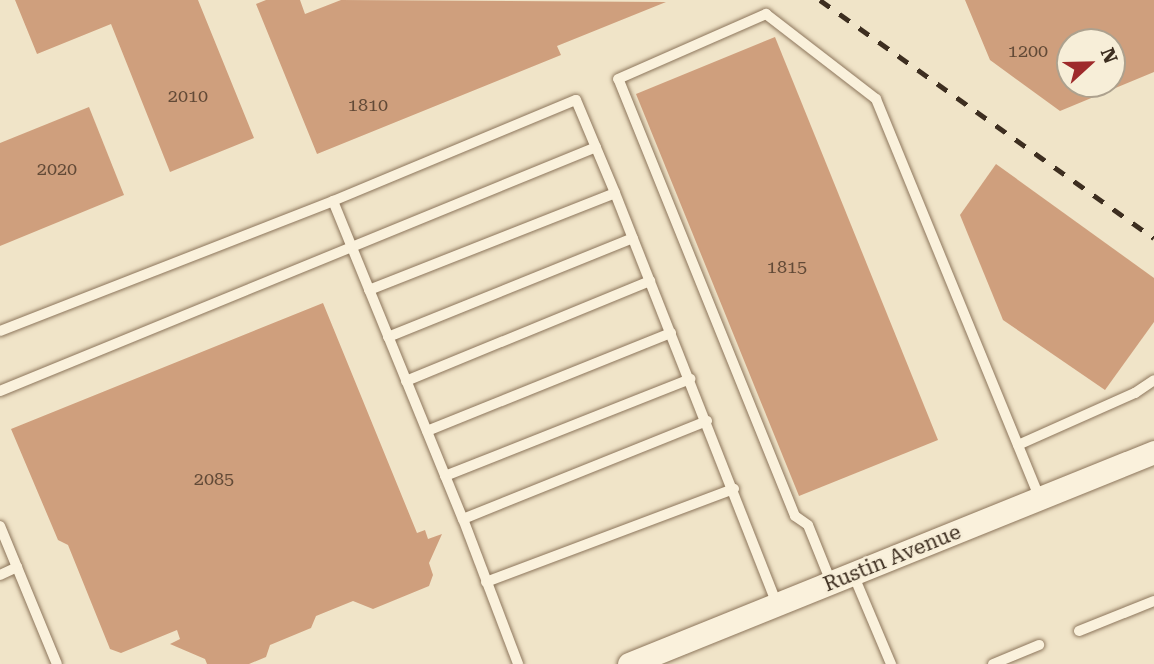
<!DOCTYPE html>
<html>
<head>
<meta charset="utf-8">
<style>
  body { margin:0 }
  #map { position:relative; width:1154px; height:664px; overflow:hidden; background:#f0e4c8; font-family:"Roboto Serif",serif }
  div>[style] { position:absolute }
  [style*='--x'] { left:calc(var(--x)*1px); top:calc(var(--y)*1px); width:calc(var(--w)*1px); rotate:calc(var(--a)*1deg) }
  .building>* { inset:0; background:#cf9f7d }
  .roads { filter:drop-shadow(0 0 2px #8d765c) drop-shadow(0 0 2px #8d765c) }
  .lane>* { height:10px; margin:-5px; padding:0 5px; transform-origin:5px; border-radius:5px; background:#faf1dc }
  .street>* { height:23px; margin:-11.5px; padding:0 11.5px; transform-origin:11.5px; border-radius:11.5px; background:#faf1dc }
  .rail>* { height:5px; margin-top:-2.5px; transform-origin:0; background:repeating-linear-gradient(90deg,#3d2e20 0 12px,transparent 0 24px) }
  span { translate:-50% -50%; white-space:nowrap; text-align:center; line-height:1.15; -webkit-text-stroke:5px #f7eed8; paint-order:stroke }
  .number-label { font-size:18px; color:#624a37 }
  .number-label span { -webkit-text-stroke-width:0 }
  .street-label { font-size:21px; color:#3d2e20 }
  .north { position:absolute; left:1056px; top:28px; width:70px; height:70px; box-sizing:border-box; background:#f7eed8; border:2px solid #ada18e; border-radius:50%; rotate:68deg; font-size:19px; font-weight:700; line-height:28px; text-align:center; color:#3d2e20 }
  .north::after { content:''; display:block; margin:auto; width:24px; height:32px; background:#9e2a2b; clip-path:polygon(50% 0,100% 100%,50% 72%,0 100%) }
</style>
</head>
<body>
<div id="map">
  <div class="building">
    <i style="clip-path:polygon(15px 0,198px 0,254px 138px,170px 172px,111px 24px,37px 54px)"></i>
    <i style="clip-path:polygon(266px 0,300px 0,305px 14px,341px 0,666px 2px,557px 46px,561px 55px,317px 154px,256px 4px)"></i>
    <i style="clip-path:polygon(evenodd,965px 0,1154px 0,1154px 72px,1060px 111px,990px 60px,965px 0,1070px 42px,1112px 42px,1112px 84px,1070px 84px,1070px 42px)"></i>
    <i style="clip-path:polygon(775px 37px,938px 440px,799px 496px,636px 94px)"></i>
    <i style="clip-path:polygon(89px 107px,124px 195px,0 246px,0 143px)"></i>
    <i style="clip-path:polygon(996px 164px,1154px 278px,1154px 322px,1105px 390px,1003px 320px,960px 215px)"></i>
    <i style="clip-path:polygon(323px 303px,417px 533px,425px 530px,428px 539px,442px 534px,429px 563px,433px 575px,429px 586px,373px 609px,353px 601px,316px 616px,311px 628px,270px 645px,266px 657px,249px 664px,207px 664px,205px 659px,170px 644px,180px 639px,177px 630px,121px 653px,110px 649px,68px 545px,58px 540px,11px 429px)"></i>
  </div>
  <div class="roads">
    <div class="lane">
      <i style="--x:333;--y:201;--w:263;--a:-22.6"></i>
      <i style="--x:576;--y:100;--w:101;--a:67.2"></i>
      <i style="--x:369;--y:290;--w:264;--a:-21.5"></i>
      <i style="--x:615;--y:193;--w:442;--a:68.5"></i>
      <i style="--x:0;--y:331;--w:357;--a:-21.3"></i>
      <i style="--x:333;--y:201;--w:344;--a:67.8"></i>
      <i style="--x:463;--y:519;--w:155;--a:69.2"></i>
      <i style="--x:388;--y:337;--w:264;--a:-22"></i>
      <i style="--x:406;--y:381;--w:264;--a:-22.3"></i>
      <i style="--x:0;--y:391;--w:644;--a:-22.26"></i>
      <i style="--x:427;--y:431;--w:263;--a:-21.9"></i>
      <i style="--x:1018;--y:445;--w:128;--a:-24"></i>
      <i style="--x:1135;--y:393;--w:23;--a:-34"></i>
      <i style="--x:445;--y:476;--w:264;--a:-21.6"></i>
      <i style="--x:463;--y:519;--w:263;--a:-21.9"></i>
      <i style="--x:0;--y:526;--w:149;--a:67.6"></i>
      <i style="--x:853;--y:574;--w:98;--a:67.1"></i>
      <i style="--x:0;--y:575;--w:19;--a:-25"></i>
      <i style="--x:486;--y:582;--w:265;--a:-20.6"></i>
      <i style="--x:831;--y:582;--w:61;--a:-112"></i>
      <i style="--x:808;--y:525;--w:16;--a:-145"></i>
      <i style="--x:795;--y:516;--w:471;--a:-112"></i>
      <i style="--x:618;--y:79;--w:162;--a:-23.7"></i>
      <i style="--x:766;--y:14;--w:139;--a:37.7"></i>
      <i style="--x:876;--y:99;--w:431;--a:67.7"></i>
      <i style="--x:1079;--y:631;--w:81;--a:-21.8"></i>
      <i style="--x:993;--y:664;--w:50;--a:-22.4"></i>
    </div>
    <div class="street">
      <i style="--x:629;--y:664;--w:566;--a:-21.99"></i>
    </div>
  </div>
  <div class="rail">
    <i style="--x:820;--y:0;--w:410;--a:35.5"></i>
  </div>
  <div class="number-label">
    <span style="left:1028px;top:51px">1200</span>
    <span style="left:188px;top:96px">2010</span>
    <span style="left:368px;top:105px">1810</span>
    <span style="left:57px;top:169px">2020</span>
    <span style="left:787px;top:267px">1815</span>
    <span style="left:214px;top:479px">2085</span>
  </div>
  <div class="street-label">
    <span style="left:892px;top:558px;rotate:-22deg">Rustin Avenue</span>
  </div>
  <div class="north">N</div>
</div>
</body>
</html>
